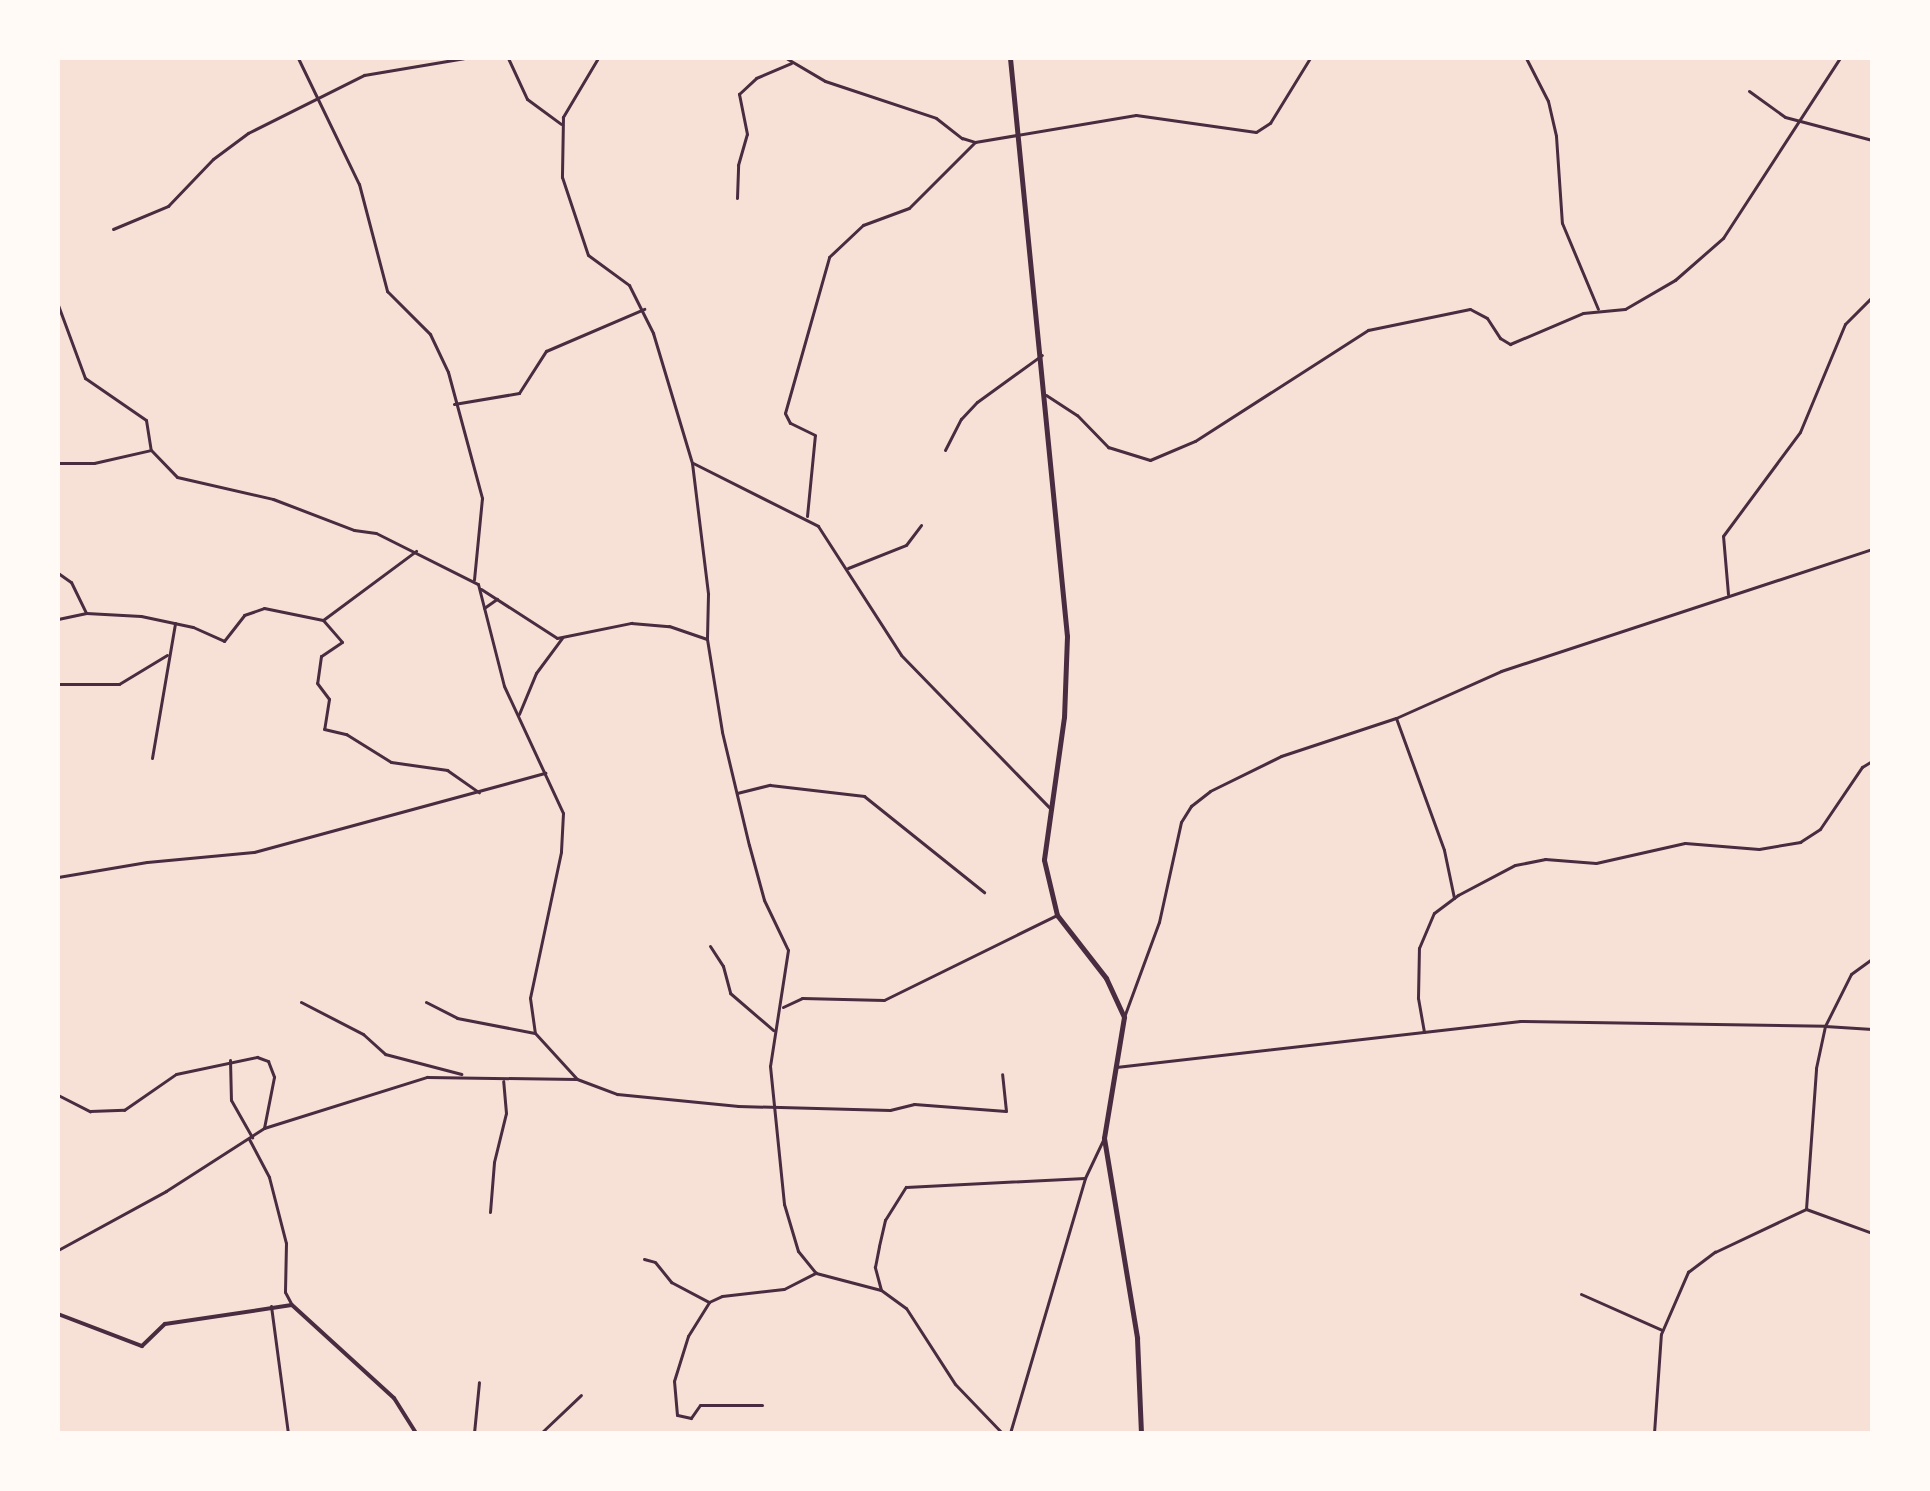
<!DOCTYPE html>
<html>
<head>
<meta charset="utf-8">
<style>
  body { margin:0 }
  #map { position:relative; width:1930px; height:1491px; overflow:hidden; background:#f7e1d7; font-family:"Noto Serif",serif }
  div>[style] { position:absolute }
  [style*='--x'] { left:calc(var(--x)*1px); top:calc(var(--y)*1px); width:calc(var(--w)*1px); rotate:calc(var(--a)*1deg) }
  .minor>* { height:3px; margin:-1.5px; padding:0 1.5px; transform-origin:1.5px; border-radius:1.5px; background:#4a2c40 }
  .tertiary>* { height:4px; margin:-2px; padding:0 2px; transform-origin:2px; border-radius:2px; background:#4a2c40 }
  .secondary>* { height:5px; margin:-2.5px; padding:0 2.5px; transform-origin:2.5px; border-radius:2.5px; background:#4a2c40 }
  span { translate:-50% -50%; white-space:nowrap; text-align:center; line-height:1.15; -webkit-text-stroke:8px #fffaf5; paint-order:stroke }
  .frame { position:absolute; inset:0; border:60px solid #fffaf5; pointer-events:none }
</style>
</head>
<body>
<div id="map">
  <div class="minor">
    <i style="--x:298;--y:58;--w:140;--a:64.2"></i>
    <i style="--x:359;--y:184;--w:111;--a:75.3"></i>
    <i style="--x:387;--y:291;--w:61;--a:45"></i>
    <i style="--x:430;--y:334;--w:42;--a:64.7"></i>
    <i style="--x:448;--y:372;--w:131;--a:74.9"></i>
    <i style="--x:482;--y:498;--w:82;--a:95.6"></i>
    <i style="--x:508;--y:58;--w:45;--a:65.1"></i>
    <i style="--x:527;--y:99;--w:42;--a:36.3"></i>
    <i style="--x:598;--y:58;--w:69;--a:120.7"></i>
    <i style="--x:563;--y:117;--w:60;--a:91"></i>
    <i style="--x:562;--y:177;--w:82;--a:71.6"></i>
    <i style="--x:588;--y:255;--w:51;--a:36.2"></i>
    <i style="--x:629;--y:285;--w:54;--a:63.4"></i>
    <i style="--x:653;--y:333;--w:136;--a:73.3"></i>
    <i style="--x:692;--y:463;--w:132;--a:83"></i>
    <i style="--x:708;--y:594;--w:45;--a:91.3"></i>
    <i style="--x:786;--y:58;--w:45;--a:30.5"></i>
    <i style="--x:825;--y:81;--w:117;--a:18.4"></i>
    <i style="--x:936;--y:118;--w:33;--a:38"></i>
    <i style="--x:962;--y:138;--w:14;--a:17"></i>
    <i style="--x:975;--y:142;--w:163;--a:-9.5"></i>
    <i style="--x:1136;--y:115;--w:121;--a:8.1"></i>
    <i style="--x:1256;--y:132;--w:17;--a:-33"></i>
    <i style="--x:1270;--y:123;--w:76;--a:-58.4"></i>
    <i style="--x:1526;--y:58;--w:48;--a:62.9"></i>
    <i style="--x:1548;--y:101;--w:36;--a:77"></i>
    <i style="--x:1556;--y:136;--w:87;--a:86.1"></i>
    <i style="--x:1562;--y:223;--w:93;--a:67.3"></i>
    <i style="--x:1749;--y:91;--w:44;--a:35.8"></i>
    <i style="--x:1785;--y:117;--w:90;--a:14.8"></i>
    <i style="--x:737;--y:198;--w:33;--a:-88"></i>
    <i style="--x:738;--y:165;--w:32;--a:-74"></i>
    <i style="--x:747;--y:134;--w:41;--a:-101.3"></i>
    <i style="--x:739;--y:94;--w:23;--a:-43"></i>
    <i style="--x:756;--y:78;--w:38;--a:-23"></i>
    <i style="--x:113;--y:229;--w:60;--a:-22.7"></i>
    <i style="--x:168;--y:206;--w:65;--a:-46.2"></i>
    <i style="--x:213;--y:159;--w:44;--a:-36.6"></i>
    <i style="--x:248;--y:133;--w:130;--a:-26.6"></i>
    <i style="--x:364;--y:75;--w:101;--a:-9.6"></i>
    <i style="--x:58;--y:305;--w:78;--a:69.7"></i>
    <i style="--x:85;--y:378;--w:74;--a:34.5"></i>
    <i style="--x:146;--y:420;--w:30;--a:81"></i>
    <i style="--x:151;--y:450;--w:37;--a:46"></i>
    <i style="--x:177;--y:477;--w:98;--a:12.9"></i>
    <i style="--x:273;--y:499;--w:87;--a:20.9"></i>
    <i style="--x:354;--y:530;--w:22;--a:8"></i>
    <i style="--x:376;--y:533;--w:114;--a:26.6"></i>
    <i style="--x:478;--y:584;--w:105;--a:75.7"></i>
    <i style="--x:504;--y:686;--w:140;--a:65.1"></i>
    <i style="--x:563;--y:813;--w:39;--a:93"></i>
    <i style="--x:561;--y:852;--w:149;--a:102"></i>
    <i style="--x:530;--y:998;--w:35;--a:82"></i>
    <i style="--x:535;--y:1033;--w:62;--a:47.6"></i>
    <i style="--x:1046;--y:395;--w:37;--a:33"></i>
    <i style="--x:1077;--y:415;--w:45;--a:45.9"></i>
    <i style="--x:1108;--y:447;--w:44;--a:17.2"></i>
    <i style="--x:1150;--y:460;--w:49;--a:-22.9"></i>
    <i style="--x:1195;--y:441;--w:206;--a:-32.7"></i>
    <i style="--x:1368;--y:330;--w:104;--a:-11.6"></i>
    <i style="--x:1470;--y:309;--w:19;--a:28"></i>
    <i style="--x:1487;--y:318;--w:24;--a:57"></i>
    <i style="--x:1500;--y:338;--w:12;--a:31"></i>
    <i style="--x:1510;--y:344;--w:79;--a:-23"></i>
    <i style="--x:1583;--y:313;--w:42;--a:-5.4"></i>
    <i style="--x:1625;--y:309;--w:58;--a:-30.1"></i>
    <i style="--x:1675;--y:280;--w:64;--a:-41.2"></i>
    <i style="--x:1723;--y:238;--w:215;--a:-57"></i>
    <i style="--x:454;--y:404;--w:66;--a:-9.6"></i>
    <i style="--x:519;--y:393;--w:50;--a:-57.3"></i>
    <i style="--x:546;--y:351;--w:107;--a:-23.2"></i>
    <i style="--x:945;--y:450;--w:35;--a:-63"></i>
    <i style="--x:961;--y:419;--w:23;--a:-47"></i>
    <i style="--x:977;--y:402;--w:80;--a:-35.9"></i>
    <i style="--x:58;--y:463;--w:36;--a:0"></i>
    <i style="--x:94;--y:463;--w:58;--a:-12.8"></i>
    <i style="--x:693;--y:463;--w:140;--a:26.7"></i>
    <i style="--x:818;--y:526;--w:153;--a:57.2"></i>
    <i style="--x:901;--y:655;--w:214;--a:45.8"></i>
    <i style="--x:807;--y:516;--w:81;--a:-84.4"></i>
    <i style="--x:815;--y:435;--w:28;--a:-154"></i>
    <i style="--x:790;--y:423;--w:11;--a:-117"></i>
    <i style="--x:785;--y:413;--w:162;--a:-74.2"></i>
    <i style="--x:829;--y:257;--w:47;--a:-43.3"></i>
    <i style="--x:863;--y:225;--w:49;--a:-20.3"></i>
    <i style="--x:909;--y:208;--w:93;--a:-45"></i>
    <i style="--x:848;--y:568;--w:62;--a:-21.6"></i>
    <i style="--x:906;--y:545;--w:25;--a:-53"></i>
    <i style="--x:58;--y:573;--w:16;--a:35"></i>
    <i style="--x:71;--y:582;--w:34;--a:64"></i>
    <i style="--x:481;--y:589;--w:90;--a:32.8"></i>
    <i style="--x:557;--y:638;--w:76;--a:-11.5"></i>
    <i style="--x:631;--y:623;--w:38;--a:5"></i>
    <i style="--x:669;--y:626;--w:40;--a:18.9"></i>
    <i style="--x:707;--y:639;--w:94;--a:80.8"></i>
    <i style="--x:722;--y:732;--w:116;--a:76.6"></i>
    <i style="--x:749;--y:845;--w:57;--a:74.7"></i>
    <i style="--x:764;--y:900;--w:55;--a:64.4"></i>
    <i style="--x:788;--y:950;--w:117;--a:98.8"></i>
    <i style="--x:770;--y:1066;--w:139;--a:84.2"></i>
    <i style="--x:784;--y:1204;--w:49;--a:73.4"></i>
    <i style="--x:798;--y:1251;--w:28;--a:51"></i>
    <i style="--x:816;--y:1273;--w:67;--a:14.7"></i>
    <i style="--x:881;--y:1290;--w:31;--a:36"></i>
    <i style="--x:906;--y:1308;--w:90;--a:57.2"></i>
    <i style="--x:955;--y:1384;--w:68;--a:46.2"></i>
    <i style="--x:1728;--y:594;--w:58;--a:-94.9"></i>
    <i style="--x:1723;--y:536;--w:129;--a:-53.5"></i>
    <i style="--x:1800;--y:432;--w:117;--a:-67.4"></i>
    <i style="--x:1845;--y:324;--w:38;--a:-45"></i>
    <i style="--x:484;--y:608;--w:16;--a:-35"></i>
    <i style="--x:58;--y:619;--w:29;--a:-12"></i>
    <i style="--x:86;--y:613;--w:55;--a:3.1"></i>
    <i style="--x:141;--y:616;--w:53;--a:11.9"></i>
    <i style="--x:193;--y:627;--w:34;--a:24"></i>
    <i style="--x:224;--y:641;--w:33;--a:-52"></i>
    <i style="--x:244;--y:615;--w:21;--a:-19"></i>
    <i style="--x:264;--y:608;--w:60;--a:11.5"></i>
    <i style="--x:323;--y:620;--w:116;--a:-36.6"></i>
    <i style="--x:323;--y:620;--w:29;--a:49"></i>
    <i style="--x:342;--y:642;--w:25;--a:146"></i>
    <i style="--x:321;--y:656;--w:27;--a:98"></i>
    <i style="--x:317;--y:683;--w:20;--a:53"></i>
    <i style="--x:329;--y:699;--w:30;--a:99"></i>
    <i style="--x:324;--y:729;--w:23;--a:13"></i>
    <i style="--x:346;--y:734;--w:53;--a:31.9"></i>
    <i style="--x:391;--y:762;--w:57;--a:8.1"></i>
    <i style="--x:447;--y:770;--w:39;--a:35"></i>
    <i style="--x:58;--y:684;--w:61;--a:0"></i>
    <i style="--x:119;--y:684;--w:56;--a:-31.1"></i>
    <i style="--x:519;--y:714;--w:44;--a:-67.5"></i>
    <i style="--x:536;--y:673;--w:44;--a:-53.4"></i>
    <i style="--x:1396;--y:718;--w:140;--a:70"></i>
    <i style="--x:1444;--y:850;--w:49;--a:78.2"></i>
    <i style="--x:152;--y:758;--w:137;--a:-80.3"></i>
    <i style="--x:737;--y:793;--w:34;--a:-14"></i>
    <i style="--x:770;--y:785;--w:95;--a:6.7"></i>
    <i style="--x:864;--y:796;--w:154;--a:38.7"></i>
    <i style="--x:58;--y:877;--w:90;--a:-9.6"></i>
    <i style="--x:147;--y:862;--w:107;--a:-5.3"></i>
    <i style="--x:254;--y:852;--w:302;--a:-15.2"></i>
    <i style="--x:710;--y:946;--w:24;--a:57"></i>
    <i style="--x:723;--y:966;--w:28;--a:75"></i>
    <i style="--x:730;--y:993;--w:57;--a:40.7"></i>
    <i style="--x:301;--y:1002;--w:70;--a:27.3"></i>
    <i style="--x:363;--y:1034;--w:30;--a:42"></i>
    <i style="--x:385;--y:1054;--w:79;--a:14.7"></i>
    <i style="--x:426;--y:1002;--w:35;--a:27"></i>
    <i style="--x:457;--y:1018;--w:79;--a:10.9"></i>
    <i style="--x:783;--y:1007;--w:21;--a:-25"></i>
    <i style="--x:802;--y:998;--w:82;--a:1.4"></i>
    <i style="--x:884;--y:1000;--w:193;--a:-26.2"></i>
    <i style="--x:1124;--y:1017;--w:101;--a:-69.8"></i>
    <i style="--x:1159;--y:922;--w:102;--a:-77.6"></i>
    <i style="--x:1181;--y:822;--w:19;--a:-58"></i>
    <i style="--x:1191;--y:806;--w:24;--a:-38"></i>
    <i style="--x:1210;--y:791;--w:79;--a:-26.2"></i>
    <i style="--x:1281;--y:756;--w:121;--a:-18.3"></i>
    <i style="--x:1396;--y:718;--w:115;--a:-24.1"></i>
    <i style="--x:1501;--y:671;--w:391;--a:-18.2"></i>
    <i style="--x:1424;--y:1032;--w:35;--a:-100"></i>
    <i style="--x:1418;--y:998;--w:50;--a:-88.9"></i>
    <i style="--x:1419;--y:948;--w:38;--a:-67"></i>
    <i style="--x:1434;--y:913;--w:30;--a:-37"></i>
    <i style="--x:1458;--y:895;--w:64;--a:-27.8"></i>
    <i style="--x:1515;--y:865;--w:31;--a:-11"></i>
    <i style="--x:1545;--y:859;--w:51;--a:4.5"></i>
    <i style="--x:1596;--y:863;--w:91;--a:-12.7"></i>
    <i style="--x:1685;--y:843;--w:74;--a:4.6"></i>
    <i style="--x:1759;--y:849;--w:42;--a:-9.7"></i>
    <i style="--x:1800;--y:842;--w:24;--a:-33"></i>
    <i style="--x:1820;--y:829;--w:75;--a:-55.9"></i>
    <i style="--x:1862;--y:767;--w:12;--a:-31"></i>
    <i style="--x:230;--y:1060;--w:40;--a:88.6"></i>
    <i style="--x:231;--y:1100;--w:43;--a:60.4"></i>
    <i style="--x:1116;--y:1067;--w:407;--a:-6.5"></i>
    <i style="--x:1520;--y:1021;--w:305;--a:0.9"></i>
    <i style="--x:1825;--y:1026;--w:58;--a:-63.4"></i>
    <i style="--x:1851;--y:974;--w:26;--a:-36"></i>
    <i style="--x:58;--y:1095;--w:36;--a:27"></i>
    <i style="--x:90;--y:1111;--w:34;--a:-2"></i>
    <i style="--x:124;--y:1110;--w:63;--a:-34.7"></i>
    <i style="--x:176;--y:1074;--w:83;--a:-11.9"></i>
    <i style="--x:257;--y:1057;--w:12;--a:20"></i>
    <i style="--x:268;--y:1061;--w:17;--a:69"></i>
    <i style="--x:274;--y:1077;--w:52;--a:101.1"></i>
    <i style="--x:249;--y:1139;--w:43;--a:62.2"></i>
    <i style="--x:269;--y:1177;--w:68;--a:75.6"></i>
    <i style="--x:286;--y:1243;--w:49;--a:91.2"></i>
    <i style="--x:285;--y:1292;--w:15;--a:62"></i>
    <i style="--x:1806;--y:1209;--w:70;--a:20"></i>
    <i style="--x:490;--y:1212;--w:50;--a:-85.4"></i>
    <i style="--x:494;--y:1162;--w:50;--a:-76.2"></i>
    <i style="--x:506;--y:1113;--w:32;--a:-95"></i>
    <i style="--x:58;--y:1250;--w:123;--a:-28.6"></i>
    <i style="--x:166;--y:1191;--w:117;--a:-32.7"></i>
    <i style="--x:264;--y:1128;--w:171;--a:-17.4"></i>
    <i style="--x:427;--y:1077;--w:150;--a:0.8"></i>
    <i style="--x:577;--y:1079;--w:43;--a:20.6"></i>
    <i style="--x:617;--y:1094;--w:122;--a:5.7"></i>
    <i style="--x:738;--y:1106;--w:152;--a:1.5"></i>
    <i style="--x:890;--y:1110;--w:25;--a:-14"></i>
    <i style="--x:914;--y:1104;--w:92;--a:4.4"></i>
    <i style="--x:1006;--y:1111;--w:37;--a:-96"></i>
    <i style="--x:644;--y:1259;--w:11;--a:15"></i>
    <i style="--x:655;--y:1262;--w:26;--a:51"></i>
    <i style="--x:671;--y:1282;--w:43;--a:27.8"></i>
    <i style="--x:881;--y:1290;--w:24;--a:-105"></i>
    <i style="--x:875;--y:1267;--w:21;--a:-79"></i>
    <i style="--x:879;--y:1246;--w:27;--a:-77"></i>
    <i style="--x:885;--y:1220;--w:39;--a:-58"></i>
    <i style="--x:906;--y:1187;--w:179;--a:-2.9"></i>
    <i style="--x:1581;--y:1294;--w:89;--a:24"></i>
    <i style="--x:271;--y:1306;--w:128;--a:82.4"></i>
    <i style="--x:762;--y:1405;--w:62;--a:180"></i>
    <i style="--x:700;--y:1405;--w:16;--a:125"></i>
    <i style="--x:691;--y:1418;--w:14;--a:-168"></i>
    <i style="--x:677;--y:1415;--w:34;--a:-95"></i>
    <i style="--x:674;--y:1381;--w:47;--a:-72.7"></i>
    <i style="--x:688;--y:1336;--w:40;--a:-58"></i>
    <i style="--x:709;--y:1302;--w:14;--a:-25"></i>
    <i style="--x:722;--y:1296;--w:62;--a:-6.4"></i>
    <i style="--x:784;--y:1289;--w:36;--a:-27"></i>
    <i style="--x:474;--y:1433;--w:51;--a:-84.4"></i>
    <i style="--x:541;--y:1433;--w:55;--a:-43.5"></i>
    <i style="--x:1010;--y:1433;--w:266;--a:-73.6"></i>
    <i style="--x:1085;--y:1178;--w:42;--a:-64.7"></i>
    <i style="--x:1654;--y:1433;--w:99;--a:-86"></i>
    <i style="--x:1661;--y:1334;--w:68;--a:-66.5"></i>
    <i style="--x:1688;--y:1272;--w:34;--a:-37"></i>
    <i style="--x:1715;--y:1252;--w:101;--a:-25.3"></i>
    <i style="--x:1806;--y:1209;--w:141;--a:-85.9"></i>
    <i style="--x:1816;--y:1068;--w:43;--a:-77.9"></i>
    <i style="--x:1825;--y:1026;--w:47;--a:3.7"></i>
  </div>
  <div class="tertiary">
    <i style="--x:58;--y:1314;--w:90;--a:20.9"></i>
    <i style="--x:142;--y:1346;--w:32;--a:-44"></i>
    <i style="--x:165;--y:1324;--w:128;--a:-8.5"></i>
    <i style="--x:292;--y:1305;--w:138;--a:42.4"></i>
    <i style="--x:394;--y:1398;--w:41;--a:57.8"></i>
  </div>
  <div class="secondary">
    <i style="--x:1010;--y:58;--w:581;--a:84.37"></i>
    <i style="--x:1067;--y:636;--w:81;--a:92.1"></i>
    <i style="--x:1064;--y:717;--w:144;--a:98"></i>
    <i style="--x:1044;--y:860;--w:57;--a:76.7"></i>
    <i style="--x:1057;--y:915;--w:80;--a:52.1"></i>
    <i style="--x:1106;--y:978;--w:43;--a:65.2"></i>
    <i style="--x:1124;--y:1017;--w:123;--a:99.4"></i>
    <i style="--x:1104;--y:1138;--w:203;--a:80.6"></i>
    <i style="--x:1137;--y:1338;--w:95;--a:87.6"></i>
  </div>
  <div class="frame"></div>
</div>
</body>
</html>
